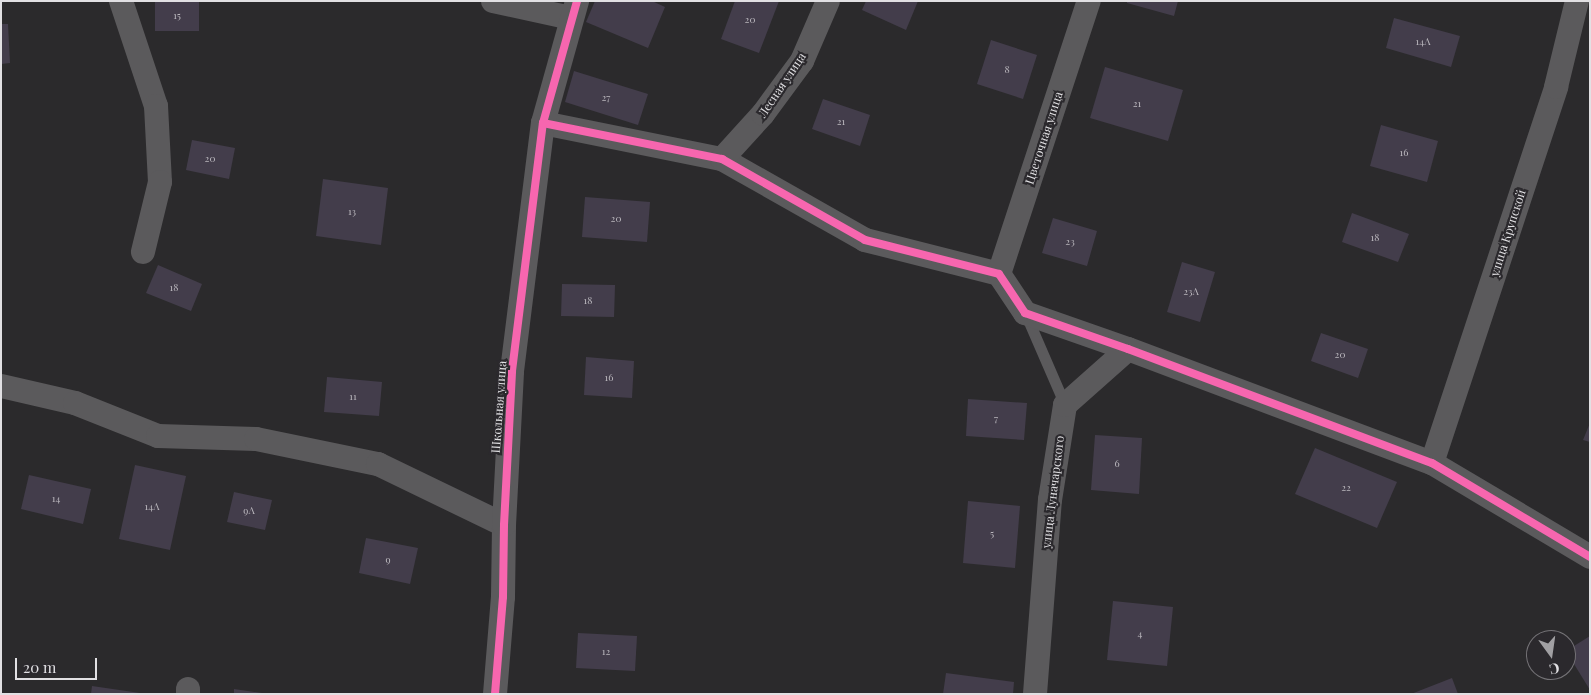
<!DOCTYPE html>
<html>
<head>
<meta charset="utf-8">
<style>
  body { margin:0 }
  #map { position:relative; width:1591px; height:695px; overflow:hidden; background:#2b2a2c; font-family:"Playfair Display",serif }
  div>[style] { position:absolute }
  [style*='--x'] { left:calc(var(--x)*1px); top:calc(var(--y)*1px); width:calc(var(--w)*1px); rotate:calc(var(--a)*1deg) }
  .building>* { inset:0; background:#433d4b }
  .lane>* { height:11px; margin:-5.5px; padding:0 5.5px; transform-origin:5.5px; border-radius:5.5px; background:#5b5a5c }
  .street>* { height:24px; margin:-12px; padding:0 12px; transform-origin:12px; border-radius:12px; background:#5b5a5c }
  .cycleway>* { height:8px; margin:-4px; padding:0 4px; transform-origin:4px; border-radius:4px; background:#f766af }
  span { translate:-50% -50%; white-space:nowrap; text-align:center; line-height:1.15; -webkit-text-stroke:4.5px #2b292d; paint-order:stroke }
  .number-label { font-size:10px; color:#bab7bd }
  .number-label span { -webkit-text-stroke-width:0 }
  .street-label { font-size:12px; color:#e1e0e3 }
  .frame { position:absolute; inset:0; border:2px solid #e1e0e3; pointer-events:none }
  .north { position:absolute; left:1526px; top:630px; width:50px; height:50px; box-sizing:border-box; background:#2b292d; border:1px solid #747276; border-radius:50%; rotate:166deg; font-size:14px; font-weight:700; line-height:20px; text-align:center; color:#e1e0e3 }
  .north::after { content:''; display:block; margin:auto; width:18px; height:22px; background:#a1a0a3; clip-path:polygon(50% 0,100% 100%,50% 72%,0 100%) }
  .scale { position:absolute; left:15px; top:658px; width:82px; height:22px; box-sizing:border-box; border:2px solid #e1e0e3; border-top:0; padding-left:6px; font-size:15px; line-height:18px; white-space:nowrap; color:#e1e0e3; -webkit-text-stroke:4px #2b292d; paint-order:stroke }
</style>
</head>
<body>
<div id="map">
  <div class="building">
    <i style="clip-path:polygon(155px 1px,199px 1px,199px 31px,155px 31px)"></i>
    <i style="clip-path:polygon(595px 1px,652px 1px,665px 7px,648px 48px,586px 22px)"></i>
    <i style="clip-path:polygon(735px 1px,779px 1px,759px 53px,721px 39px)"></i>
    <i style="clip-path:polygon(866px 1px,918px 1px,906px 30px,862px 10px)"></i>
    <i style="clip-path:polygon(1127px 1px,1178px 1px,1174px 16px,1127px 3px)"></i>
    <i style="clip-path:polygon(1394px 18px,1460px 36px,1451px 67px,1386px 48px)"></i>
    <i style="clip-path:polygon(1px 24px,8px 24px,10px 63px,1px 64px)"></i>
    <i style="clip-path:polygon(991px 40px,1037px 55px,1023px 99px,977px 84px)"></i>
    <i style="clip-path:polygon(1105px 67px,1183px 90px,1168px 141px,1090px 118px)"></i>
    <i style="clip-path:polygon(574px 71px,648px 94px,638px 125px,565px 102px)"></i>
    <i style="clip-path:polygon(823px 99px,870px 115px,860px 146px,812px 129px)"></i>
    <i style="clip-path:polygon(1381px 125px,1438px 141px,1427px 182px,1370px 166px)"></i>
    <i style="clip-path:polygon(192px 140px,235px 148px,229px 179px,186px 170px)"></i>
    <i style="clip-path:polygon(323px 179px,388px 188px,381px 245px,316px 236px)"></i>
    <i style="clip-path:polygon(585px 197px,650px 202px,647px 242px,582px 237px)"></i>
    <i style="clip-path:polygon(1352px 213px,1409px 234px,1398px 262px,1342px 242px)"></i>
    <i style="clip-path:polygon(1053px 218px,1097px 231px,1087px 266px,1042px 253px)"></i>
    <i style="clip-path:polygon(1182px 262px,1215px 272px,1200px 322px,1167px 312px)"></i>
    <i style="clip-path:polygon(158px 265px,202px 284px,191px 311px,146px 293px)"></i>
    <i style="clip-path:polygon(562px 284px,615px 285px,614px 317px,561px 316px)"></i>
    <i style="clip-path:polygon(1321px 333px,1368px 349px,1358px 378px,1311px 361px)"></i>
    <i style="clip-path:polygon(586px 357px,634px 361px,632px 398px,584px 395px)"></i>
    <i style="clip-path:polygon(327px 377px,382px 382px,379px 416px,324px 412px)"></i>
    <i style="clip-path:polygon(968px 399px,1027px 403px,1024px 440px,966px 436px)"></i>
    <i style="clip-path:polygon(1590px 423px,1590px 442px,1583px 440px)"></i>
    <i style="clip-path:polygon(1095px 435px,1142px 438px,1139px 494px,1091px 490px)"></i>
    <i style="clip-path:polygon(1315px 448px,1397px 482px,1377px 528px,1295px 494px)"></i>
    <i style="clip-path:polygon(135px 465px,186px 476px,170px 550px,119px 539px)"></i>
    <i style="clip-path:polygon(29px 475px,91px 489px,83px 524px,21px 509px)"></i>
    <i style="clip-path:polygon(234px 492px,272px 500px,265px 530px,227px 522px)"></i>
    <i style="clip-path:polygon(968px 501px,1020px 506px,1015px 568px,963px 563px)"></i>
    <i style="clip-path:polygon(366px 538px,418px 548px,410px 584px,359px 573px)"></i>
    <i style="clip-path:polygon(1113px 601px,1173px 607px,1167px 666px,1107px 660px)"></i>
    <i style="clip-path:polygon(578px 633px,637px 636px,635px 671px,576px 668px)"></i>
    <i style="clip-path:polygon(1590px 636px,1590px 690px,1566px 651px)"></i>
    <i style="clip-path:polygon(946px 673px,1014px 682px,1013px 694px,943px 694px)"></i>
    <i style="clip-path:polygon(1452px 678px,1458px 694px,1411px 694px)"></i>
    <i style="clip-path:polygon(92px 686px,140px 693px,140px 694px,91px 694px)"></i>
    <i style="clip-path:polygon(234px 689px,262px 693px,262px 694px,234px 694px)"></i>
  </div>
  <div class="lane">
    <i style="--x:1026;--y:315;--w:98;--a:66.6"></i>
  </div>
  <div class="street">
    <i style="--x:121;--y:1;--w:111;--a:71.6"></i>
    <i style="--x:156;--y:106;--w:76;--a:87"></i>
    <i style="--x:160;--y:182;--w:72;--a:103.7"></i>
    <i style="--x:493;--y:1;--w:80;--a:12.3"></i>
    <i style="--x:543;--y:123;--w:183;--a:11.4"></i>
    <i style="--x:722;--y:159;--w:164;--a:29.5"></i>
    <i style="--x:865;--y:240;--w:138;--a:14.2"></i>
    <i style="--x:999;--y:274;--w:47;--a:56.3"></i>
    <i style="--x:1025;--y:313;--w:109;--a:19.3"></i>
    <i style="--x:1128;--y:349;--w:325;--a:20.6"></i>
    <i style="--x:1432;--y:463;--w:184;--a:30.7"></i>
    <i style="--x:722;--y:159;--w:61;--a:-47.7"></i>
    <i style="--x:763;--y:114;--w:66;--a:-53.7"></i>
    <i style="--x:802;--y:61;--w:65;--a:-66.6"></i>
    <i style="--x:999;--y:274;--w:287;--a:-71.8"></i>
    <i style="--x:1;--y:386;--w:76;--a:12.9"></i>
    <i style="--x:75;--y:403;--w:89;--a:21.7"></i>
    <i style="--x:158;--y:436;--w:98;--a:1.8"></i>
    <i style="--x:256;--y:439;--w:125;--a:11.6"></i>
    <i style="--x:378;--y:464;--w:140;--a:25.8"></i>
    <i style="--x:1432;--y:463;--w:396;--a:-71.7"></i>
    <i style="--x:1556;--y:87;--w:89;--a:-76.3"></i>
    <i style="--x:188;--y:694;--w:5;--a:-90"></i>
    <i style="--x:495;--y:694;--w:97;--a:-85.3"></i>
    <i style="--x:503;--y:597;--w:72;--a:-89.2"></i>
    <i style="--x:504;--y:525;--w:154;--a:-87"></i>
    <i style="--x:512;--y:371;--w:250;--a:-82.9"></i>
    <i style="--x:543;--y:123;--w:127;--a:-74.4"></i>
    <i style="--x:1035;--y:694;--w:195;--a:-85.6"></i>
    <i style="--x:1050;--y:500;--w:96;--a:-81"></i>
    <i style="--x:1065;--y:405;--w:84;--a:-41.6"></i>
  </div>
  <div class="cycleway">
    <i style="--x:543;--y:123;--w:183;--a:11.4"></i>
    <i style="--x:722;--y:159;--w:164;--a:29.5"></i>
    <i style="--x:865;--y:240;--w:138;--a:14.2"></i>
    <i style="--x:999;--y:274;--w:47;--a:56.3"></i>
    <i style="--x:1025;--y:313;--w:109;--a:19.3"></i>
    <i style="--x:1128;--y:349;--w:325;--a:20.6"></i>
    <i style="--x:1432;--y:463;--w:184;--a:30.7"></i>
    <i style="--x:495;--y:694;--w:97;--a:-85.3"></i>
    <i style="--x:503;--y:597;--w:72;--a:-89.2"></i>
    <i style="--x:504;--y:525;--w:154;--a:-87"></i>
    <i style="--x:512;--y:371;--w:250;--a:-82.9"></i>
    <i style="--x:543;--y:123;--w:127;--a:-74.4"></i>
  </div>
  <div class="number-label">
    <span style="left:177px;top:16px">15</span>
    <span style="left:750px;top:20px">20</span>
    <span style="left:1423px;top:42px">14А</span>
    <span style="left:1007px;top:70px">8</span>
    <span style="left:606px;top:98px">27</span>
    <span style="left:1137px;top:104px">21</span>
    <span style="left:841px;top:122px">21</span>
    <span style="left:1404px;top:153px">16</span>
    <span style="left:210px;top:159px">20</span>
    <span style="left:352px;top:212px">13</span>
    <span style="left:616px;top:219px">20</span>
    <span style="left:1375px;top:238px">18</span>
    <span style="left:1070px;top:242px">23</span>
    <span style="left:174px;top:288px">18</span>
    <span style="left:1191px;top:292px">23А</span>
    <span style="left:588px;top:301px">18</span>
    <span style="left:1340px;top:355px">20</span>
    <span style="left:609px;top:378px">16</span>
    <span style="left:353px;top:397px">11</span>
    <span style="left:996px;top:419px">7</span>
    <span style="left:1117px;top:464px">6</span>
    <span style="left:1346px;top:488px">22</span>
    <span style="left:56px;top:499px">14</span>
    <span style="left:152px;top:507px">14А</span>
    <span style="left:249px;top:511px">9А</span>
    <span style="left:992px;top:534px">5</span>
    <span style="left:388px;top:560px">9</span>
    <span style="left:1140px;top:634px">4</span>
    <span style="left:606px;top:652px">12</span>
  </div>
  <div class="street-label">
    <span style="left:782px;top:85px;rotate:-56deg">Лесная улица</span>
    <span style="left:1044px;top:138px;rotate:-72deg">Цветочная улица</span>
    <span style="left:1508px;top:233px;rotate:-72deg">улица Крупской</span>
    <span style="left:499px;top:407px;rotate:-86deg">Школьная улица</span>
    <span style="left:1053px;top:492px;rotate:-83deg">улица Луначарского</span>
  </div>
  <div class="frame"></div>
  <div class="north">С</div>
  <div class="scale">20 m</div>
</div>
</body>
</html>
